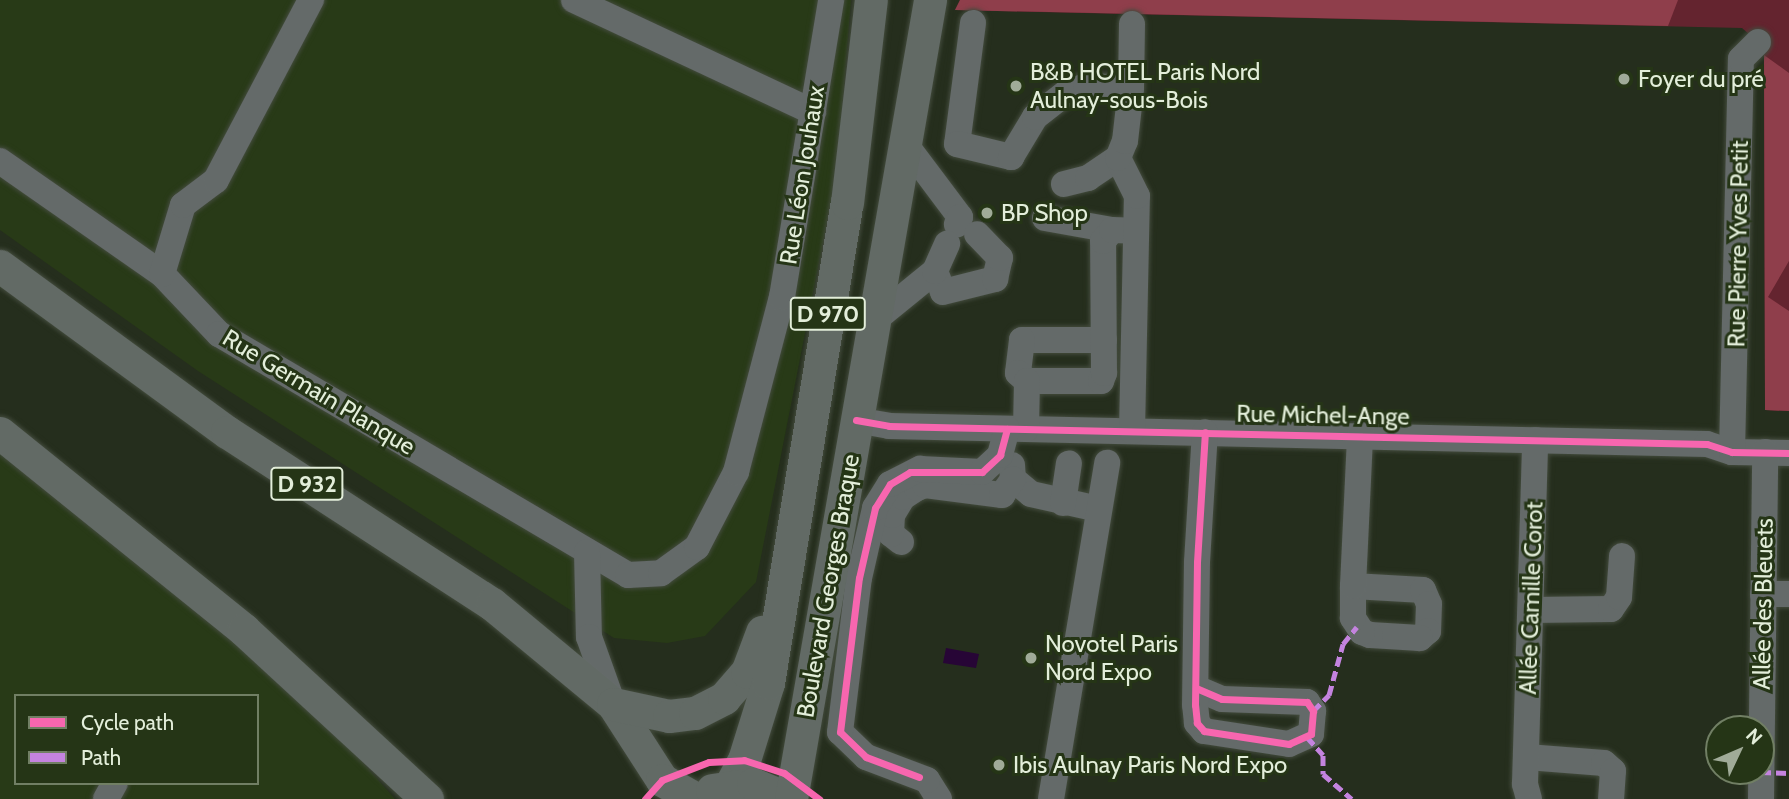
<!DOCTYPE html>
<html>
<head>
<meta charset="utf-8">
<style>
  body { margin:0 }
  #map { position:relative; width:1789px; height:799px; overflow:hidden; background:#252e1d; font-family:Cabin,sans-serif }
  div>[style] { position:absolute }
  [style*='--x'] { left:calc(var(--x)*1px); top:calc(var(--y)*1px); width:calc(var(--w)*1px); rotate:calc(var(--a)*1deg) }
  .built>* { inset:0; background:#283a17 }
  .green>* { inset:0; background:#64242f }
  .forest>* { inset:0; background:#8f3e4b }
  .water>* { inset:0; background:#270536 }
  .roads { filter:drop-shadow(0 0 2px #434b3d) drop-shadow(0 0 2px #434b3d) }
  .minor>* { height:26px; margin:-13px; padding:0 13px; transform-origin:13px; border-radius:13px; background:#646a69 }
  .major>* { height:33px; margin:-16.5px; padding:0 16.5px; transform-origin:16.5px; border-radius:16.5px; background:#626a65 }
  .quiet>* { height:5px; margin-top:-2.5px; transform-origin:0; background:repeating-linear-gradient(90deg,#c483df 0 10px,transparent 0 15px) }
  .cycleway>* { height:7px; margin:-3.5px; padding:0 3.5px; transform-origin:3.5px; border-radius:3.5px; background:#f766af }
  .dots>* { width:19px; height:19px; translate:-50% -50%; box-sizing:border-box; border:4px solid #253516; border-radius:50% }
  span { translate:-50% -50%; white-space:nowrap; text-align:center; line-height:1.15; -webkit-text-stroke:6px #253516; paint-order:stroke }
  .shield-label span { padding:2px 5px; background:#253516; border:2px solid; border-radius:5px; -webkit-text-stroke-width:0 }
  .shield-label { font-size:23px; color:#e3eeda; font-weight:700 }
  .poi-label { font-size:24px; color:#e3eeda }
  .left { translate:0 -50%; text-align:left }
  .street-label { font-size:24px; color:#e3eeda }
  .legend { position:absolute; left:14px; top:694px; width:245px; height:91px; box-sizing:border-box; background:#253516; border:2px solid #717f64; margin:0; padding:9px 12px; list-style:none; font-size:21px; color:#e3eeda }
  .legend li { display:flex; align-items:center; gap:14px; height:35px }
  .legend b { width:35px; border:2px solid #717f64 }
  .north { position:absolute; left:1705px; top:715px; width:70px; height:70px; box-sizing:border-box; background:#253516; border:2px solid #717f64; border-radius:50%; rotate:46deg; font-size:19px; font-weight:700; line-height:28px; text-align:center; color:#e3eeda }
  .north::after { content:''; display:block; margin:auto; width:24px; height:32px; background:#a0ab98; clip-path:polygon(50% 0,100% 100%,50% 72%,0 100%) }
</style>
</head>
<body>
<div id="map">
  <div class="built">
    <i style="clip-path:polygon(0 0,851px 0,837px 171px,756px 582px,705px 636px,667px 643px,614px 638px,198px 371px,0 230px)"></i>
    <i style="clip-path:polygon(evenodd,0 450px,240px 643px,332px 728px,395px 799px,0 799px,0 450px,16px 696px,257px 696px,257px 783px,16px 783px,16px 696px)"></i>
  </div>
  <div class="green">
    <i style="clip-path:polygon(960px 0,1789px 0,1789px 411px,1765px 410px,1764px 56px,1758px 42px,1742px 28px,955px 10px)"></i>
  </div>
  <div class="forest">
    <i style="clip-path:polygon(960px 0,1678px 0,1668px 26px,955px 10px)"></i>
    <i style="clip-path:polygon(1764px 55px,1789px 73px,1789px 261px,1768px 297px,1789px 311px,1789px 411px,1765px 410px)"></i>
  </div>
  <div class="water">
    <i style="clip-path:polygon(946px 648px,979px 654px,976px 668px,943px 663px)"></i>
  </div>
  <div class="roads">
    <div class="minor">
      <i style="--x:574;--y:0;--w:264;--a:25.1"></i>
      <i style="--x:973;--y:23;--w:122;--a:97.5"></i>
      <i style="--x:957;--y:144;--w:56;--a:13.5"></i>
      <i style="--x:1011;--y:157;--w:47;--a:-59"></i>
      <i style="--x:1035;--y:117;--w:39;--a:-38"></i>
      <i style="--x:1066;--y:93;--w:21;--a:-19"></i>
      <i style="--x:1086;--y:86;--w:45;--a:2.5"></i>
      <i style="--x:903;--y:141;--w:95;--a:53.1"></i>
      <i style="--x:960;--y:217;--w:8;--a:113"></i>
      <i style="--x:0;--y:161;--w:198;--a:34.9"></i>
      <i style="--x:162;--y:274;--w:83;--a:46.5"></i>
      <i style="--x:219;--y:334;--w:475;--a:30.5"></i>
      <i style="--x:628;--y:575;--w:33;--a:-3"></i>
      <i style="--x:661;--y:573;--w:44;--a:-35.8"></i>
      <i style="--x:697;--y:547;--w:85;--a:-62.5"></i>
      <i style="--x:736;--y:472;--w:181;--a:-75.3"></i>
      <i style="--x:782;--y:297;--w:301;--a:-80.6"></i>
      <i style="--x:1064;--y:184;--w:25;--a:-14"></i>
      <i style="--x:1088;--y:178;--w:36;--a:-34"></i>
      <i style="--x:1045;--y:218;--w:68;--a:10.2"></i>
      <i style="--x:935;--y:271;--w:22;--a:69"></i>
      <i style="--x:943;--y:292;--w:54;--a:-14"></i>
      <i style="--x:995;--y:279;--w:22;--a:-77"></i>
      <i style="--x:1000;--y:258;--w:33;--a:-134"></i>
      <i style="--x:162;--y:274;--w:72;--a:-73.1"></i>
      <i style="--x:183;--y:205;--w:41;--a:-37.1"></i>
      <i style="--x:216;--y:180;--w:204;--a:-62.2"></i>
      <i style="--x:871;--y:323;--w:82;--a:-39.1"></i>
      <i style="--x:935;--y:271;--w:30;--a:-66"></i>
      <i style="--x:1104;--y:340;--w:82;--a:180"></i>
      <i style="--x:1022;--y:340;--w:33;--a:97"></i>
      <i style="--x:1018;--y:373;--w:12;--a:42"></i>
      <i style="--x:1027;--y:381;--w:74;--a:0"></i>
      <i style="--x:1101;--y:381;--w:9;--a:-69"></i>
      <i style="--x:1104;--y:373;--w:132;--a:-90.4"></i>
      <i style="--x:1103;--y:241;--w:14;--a:-51"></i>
      <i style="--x:1112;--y:230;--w:23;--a:2"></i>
      <i style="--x:856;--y:420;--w:34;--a:10"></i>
      <i style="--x:889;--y:426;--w:818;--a:1.26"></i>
      <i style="--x:1707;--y:444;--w:26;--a:18"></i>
      <i style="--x:1732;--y:452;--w:57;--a:1"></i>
      <i style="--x:1026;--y:429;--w:48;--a:-88.8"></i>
      <i style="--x:1132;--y:431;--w:235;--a:-88.8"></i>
      <i style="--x:1137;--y:196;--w:42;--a:-116.6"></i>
      <i style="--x:1118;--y:158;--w:18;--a:-68"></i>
      <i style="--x:1125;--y:141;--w:53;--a:-83.5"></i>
      <i style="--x:1131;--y:88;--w:64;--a:-89.1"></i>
      <i style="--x:1732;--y:452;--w:393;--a:-88.7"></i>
      <i style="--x:1741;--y:59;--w:24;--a:-45"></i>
      <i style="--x:1012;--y:465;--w:14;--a:86"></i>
      <i style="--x:1013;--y:479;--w:23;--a:40"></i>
      <i style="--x:1031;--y:494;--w:69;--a:12.6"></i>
      <i style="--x:1063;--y:503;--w:40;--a:-81.5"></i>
      <i style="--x:901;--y:542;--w:13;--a:-141"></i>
      <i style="--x:891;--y:534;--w:19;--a:-87"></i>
      <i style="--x:892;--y:515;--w:21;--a:-59"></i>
      <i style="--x:903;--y:497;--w:17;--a:-33"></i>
      <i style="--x:917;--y:488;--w:9;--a:-21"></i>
      <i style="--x:925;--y:485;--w:78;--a:7.4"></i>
      <i style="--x:1002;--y:495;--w:19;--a:-55"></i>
      <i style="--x:587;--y:552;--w:85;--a:88.7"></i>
      <i style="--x:589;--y:637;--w:71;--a:70.3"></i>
      <i style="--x:1353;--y:586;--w:70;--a:3.3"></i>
      <i style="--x:1423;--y:590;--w:15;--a:67"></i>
      <i style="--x:1429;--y:604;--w:27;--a:92"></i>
      <i style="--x:1428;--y:631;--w:11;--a:139"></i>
      <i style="--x:1420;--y:638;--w:50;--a:-176.6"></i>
      <i style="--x:1370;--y:635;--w:9;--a:-159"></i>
      <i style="--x:1362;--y:632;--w:17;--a:-123"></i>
      <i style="--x:1353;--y:618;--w:32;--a:-90"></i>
      <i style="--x:1353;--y:586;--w:151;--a:-87.3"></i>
      <i style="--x:1763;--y:594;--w:26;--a:0"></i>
      <i style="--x:1531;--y:610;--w:80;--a:-0.7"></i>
      <i style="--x:1611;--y:609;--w:14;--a:-56"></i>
      <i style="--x:1619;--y:597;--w:41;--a:-85.8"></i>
      <i style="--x:1196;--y:688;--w:28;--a:23"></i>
      <i style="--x:1222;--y:699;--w:85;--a:2"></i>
      <i style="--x:1307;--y:702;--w:11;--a:56"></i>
      <i style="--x:1313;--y:711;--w:23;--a:95"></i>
      <i style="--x:1311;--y:734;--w:24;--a:156"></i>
      <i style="--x:1289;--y:744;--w:86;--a:-171.3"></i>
      <i style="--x:1204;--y:731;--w:11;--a:-131"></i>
      <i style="--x:1197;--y:723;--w:18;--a:-96"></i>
      <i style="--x:1195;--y:705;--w:143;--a:-89.2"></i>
      <i style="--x:1197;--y:562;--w:130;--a:-86.5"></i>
      <i style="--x:1527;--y:757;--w:77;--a:4.5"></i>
      <i style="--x:1604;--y:763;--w:12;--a:42"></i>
      <i style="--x:1613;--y:771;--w:28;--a:94"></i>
      <i style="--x:106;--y:799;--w:18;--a:-61"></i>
      <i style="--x:939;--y:799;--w:22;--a:-122"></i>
      <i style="--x:927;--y:780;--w:65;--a:-159.3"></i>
      <i style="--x:866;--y:757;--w:36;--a:-136"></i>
      <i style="--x:840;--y:732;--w:155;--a:-83"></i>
      <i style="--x:859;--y:578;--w:72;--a:-77.1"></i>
      <i style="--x:875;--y:508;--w:28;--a:-58"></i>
      <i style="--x:890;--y:484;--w:34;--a:-27"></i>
      <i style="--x:920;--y:469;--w:62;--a:2.8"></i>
      <i style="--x:982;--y:472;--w:25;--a:-43"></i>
      <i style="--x:1000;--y:455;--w:27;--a:-75"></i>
      <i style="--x:1051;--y:799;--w:341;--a:-80.5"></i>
      <i style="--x:1529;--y:799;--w:16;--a:-105"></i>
      <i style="--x:1525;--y:784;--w:344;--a:-88.3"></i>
      <i style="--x:1761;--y:799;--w:347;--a:-89.3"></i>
    </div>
    <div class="major">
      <i style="--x:0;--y:266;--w:281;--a:36.2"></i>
      <i style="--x:227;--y:432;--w:316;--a:33"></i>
      <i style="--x:492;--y:604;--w:157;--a:39.6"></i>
      <i style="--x:613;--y:704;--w:90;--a:57.2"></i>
      <i style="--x:662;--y:780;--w:38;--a:29"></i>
      <i style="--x:0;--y:433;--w:314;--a:38.9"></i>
      <i style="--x:244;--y:630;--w:249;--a:42.7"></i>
      <i style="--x:613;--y:704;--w:57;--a:12.1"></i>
      <i style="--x:669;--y:716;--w:26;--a:-7"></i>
      <i style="--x:695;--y:713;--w:33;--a:-27"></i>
      <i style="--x:724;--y:698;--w:35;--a:-49"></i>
      <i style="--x:747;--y:672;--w:43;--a:-69.4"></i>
      <i style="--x:731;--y:784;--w:27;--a:-62"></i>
      <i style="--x:744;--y:760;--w:81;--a:-72.7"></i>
      <i style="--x:768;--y:683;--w:486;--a:-80.7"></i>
      <i style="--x:847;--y:203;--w:204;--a:-83.3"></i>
      <i style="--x:712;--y:790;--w:41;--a:-8.3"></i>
      <i style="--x:753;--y:784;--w:39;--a:23"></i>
      <i style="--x:791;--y:799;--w:811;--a:-80.13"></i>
    </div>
  </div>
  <div class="quiet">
    <i style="--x:1313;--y:711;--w:23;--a:-45"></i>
    <i style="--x:1329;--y:695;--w:53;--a:-74.6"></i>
    <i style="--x:1343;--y:644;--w:22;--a:-51"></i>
    <i style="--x:1307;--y:737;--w:24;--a:48"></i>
    <i style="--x:1323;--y:755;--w:19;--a:90"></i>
    <i style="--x:1323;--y:774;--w:38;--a:41"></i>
    <i style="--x:1761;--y:772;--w:28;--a:2"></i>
  </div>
  <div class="cycleway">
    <i style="--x:856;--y:420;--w:34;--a:10"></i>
    <i style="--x:889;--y:426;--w:818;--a:1.26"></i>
    <i style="--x:1707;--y:444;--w:26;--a:18"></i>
    <i style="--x:1732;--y:452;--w:57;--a:1"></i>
    <i style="--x:1196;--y:688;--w:28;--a:23"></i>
    <i style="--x:1222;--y:699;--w:85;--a:2"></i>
    <i style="--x:1307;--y:702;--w:11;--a:56"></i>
    <i style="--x:1313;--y:711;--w:23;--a:95"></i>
    <i style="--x:1311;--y:734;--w:24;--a:156"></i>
    <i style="--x:1289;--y:744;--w:86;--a:-171.3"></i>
    <i style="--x:1204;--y:731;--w:11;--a:-131"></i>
    <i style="--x:1197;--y:723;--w:18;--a:-96"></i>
    <i style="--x:1195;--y:705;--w:143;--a:-89.2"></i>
    <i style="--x:1197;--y:562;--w:130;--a:-86.5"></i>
    <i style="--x:919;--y:777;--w:57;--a:-159.3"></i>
    <i style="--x:866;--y:757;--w:36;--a:-136"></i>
    <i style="--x:840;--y:732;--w:155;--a:-83"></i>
    <i style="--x:859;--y:578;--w:72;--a:-77.1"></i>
    <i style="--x:875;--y:508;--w:28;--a:-58"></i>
    <i style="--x:890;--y:484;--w:23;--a:-31"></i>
    <i style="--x:910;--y:472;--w:72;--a:0"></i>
    <i style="--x:982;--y:472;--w:25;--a:-43"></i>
    <i style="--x:1000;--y:455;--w:27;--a:-75"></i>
    <i style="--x:645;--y:799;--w:25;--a:-48"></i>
    <i style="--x:662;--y:780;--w:50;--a:-21"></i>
    <i style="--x:709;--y:762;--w:35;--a:-3"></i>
    <i style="--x:744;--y:760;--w:42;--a:18"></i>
    <i style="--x:784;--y:773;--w:44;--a:36.6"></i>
  </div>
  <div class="dots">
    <i style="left:1624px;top:79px;background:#a0ab98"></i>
    <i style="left:1016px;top:86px;background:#a0ab98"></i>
    <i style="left:987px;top:213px;background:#a0ab98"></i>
    <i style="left:1031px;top:658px;background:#a0ab98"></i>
    <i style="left:999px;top:765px;background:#a0ab98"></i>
  </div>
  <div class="shield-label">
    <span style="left:828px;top:314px">D 970</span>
    <span style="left:307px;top:484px">D 932</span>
  </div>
  <div class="poi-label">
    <span class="left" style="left:1030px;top:86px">B&amp;B HOTEL Paris Nord<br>Aulnay-sous-Bois</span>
    <span class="left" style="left:1638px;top:79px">Foyer du pré</span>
    <span class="left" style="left:1001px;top:213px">BP Shop</span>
    <span class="left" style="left:1045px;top:658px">Novotel Paris<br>Nord Expo</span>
    <span class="left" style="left:1013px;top:765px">Ibis Aulnay Paris Nord Expo</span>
  </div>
  <div class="street-label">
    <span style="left:802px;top:175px;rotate:-81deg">Rue Léon Jouhaux</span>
    <span style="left:1738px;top:244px;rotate:-89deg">Rue Pierre Yves Petit</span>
    <span style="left:319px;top:392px;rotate:31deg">Rue Germain Planque</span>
    <span style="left:1323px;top:415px;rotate:1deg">Rue Michel-Ange</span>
    <span style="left:828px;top:586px;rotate:-80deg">Boulevard Georges Braque</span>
    <span style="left:1531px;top:598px;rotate:-88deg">Allée Camille Corot</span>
    <span style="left:1763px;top:604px;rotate:-89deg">Allée des Bleuets</span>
  </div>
  <ul class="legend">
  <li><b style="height:9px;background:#f766af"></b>Cycle path</li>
  <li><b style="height:9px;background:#c483df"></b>Path</li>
  </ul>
  <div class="north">N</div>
</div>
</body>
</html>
